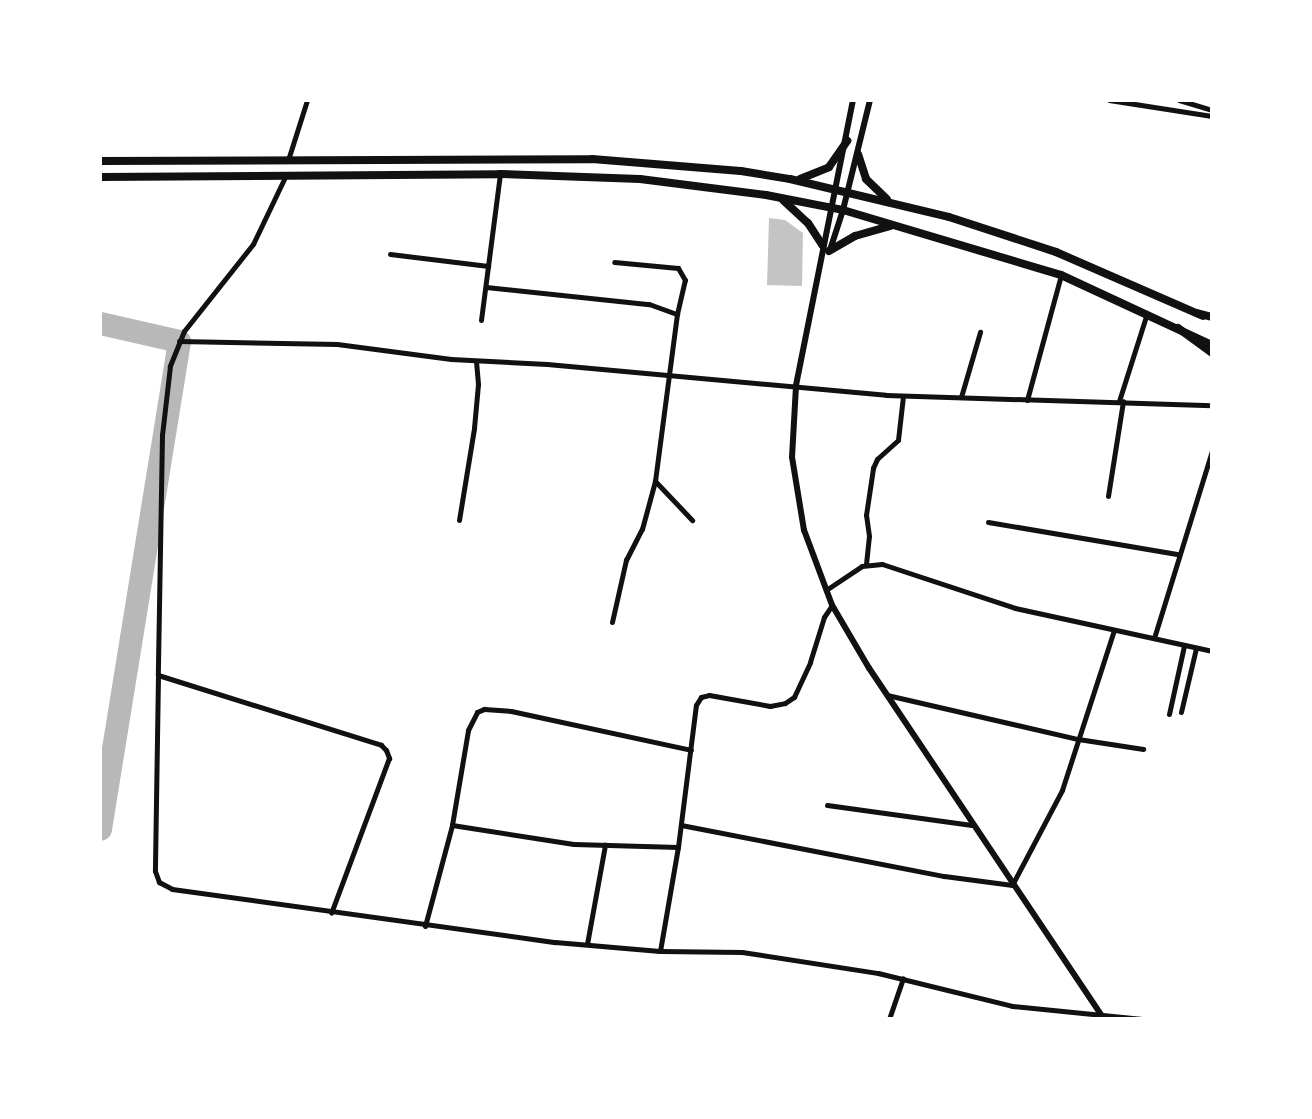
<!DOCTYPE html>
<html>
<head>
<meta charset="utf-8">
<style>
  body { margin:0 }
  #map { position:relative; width:1312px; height:1119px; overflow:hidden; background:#fff; font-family:Lato,sans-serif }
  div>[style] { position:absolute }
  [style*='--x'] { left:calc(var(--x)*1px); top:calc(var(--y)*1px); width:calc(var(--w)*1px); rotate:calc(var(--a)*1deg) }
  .taxiway>* { height:23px; margin:-11.5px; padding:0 11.5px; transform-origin:11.5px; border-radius:11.5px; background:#b8b8b8 }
  .building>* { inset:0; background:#c4c4c4 }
  .minor>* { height:5px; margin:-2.5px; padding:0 2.5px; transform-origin:2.5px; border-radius:2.5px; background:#111 }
  .tertiary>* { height:6px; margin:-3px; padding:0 3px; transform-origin:3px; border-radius:3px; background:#111 }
  .primary>* { height:8px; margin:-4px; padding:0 4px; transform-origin:4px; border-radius:4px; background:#111 }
  .trunk>* { height:8px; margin:-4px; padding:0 4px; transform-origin:4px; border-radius:4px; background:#111 }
  span { translate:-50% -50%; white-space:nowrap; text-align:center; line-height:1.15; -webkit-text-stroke:7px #fff; paint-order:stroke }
  .frame { position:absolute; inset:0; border:102px solid #fff; pointer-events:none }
</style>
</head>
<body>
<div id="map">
  <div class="taxiway">
    <i style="--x:100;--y:323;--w:81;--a:12.8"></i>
    <i style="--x:179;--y:341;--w:494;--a:99.2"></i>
  </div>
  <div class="building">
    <i style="clip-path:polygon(769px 218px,785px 220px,803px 233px,802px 286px,767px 285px)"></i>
  </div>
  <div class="minor">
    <i style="--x:1109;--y:100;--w:104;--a:8.8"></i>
    <i style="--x:1179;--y:100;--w:34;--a:17"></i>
    <i style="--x:288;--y:160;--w:63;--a:-72.4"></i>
    <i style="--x:285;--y:177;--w:74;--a:115.5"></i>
    <i style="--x:253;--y:244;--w:111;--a:128.4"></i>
    <i style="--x:184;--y:331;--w:38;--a:112"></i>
    <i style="--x:170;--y:366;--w:69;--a:96.6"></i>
    <i style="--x:162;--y:435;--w:240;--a:91"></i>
    <i style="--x:158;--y:675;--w:234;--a:17.4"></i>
    <i style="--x:381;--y:745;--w:7;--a:45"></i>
    <i style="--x:386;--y:750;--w:9;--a:69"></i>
    <i style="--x:389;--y:758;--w:165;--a:110.5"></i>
    <i style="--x:390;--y:254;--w:99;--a:7"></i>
    <i style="--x:486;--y:287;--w:164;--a:6"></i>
    <i style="--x:649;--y:304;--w:30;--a:20"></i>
    <i style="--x:481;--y:320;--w:147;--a:-82.6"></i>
    <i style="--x:179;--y:341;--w:158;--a:1.1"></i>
    <i style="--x:337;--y:344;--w:115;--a:7.5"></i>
    <i style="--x:451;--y:359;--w:96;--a:3"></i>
    <i style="--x:547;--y:364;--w:340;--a:5.2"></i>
    <i style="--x:886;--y:395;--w:326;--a:1.8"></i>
    <i style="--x:961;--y:397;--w:68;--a:-73.7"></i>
    <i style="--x:1027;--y:400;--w:130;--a:-74.8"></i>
    <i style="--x:1119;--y:401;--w:92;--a:-72.3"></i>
    <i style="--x:655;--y:481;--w:54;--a:46.5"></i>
    <i style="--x:1108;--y:496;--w:96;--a:-81"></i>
    <i style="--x:459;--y:520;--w:93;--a:-80.7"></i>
    <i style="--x:474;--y:428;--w:44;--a:-84.8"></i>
    <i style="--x:478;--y:384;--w:23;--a:-95"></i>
    <i style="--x:988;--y:522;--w:193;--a:9.6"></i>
    <i style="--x:866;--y:564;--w:28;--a:-84"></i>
    <i style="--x:869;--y:536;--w:21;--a:-98"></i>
    <i style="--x:866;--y:515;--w:48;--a:-81.5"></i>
    <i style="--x:873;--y:468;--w:10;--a:-66"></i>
    <i style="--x:877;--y:459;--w:28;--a:-42"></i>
    <i style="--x:898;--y:440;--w:44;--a:-83.5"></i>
    <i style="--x:826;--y:590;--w:43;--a:-33.7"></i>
    <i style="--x:862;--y:566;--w:20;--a:-6"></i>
    <i style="--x:882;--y:564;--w:140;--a:18.3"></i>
    <i style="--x:1015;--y:608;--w:202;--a:12.3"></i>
    <i style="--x:612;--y:622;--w:64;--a:-77.3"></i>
    <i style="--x:626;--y:560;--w:35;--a:-63"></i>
    <i style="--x:642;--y:529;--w:50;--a:-74.8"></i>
    <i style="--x:655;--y:481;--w:168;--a:-82.5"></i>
    <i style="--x:677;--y:314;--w:35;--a:-77"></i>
    <i style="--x:685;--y:280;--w:14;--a:-120"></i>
    <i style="--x:678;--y:268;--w:64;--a:-174.6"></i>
    <i style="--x:1154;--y:638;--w:196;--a:-72.8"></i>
    <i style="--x:158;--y:675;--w:196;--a:90.9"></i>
    <i style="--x:155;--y:871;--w:12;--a:70"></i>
    <i style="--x:159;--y:882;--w:15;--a:28"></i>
    <i style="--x:172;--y:889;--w:387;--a:7.9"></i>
    <i style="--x:555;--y:942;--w:105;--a:4.9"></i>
    <i style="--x:660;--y:951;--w:82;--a:0.7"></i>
    <i style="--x:742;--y:952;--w:138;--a:8.8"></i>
    <i style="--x:878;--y:973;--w:138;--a:13.8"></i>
    <i style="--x:1012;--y:1006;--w:131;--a:5.7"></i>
    <i style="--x:887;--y:695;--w:196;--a:13"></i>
    <i style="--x:1078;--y:739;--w:66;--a:8.7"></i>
    <i style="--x:1181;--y:712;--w:66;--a:-76.8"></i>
    <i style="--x:1169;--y:714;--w:70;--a:-77.6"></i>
    <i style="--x:827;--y:805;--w:146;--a:7.9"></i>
    <i style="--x:452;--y:825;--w:123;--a:8.9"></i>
    <i style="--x:574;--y:844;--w:104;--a:1.7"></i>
    <i style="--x:681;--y:825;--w:268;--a:11"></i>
    <i style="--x:944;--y:876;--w:69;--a:7.5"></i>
    <i style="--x:1012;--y:885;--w:107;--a:-62.2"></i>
    <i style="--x:1062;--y:790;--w:168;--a:-72"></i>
    <i style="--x:425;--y:926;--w:105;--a:-75"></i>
    <i style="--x:452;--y:825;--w:96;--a:-80.4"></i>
    <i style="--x:468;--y:730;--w:20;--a:-63"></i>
    <i style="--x:477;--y:712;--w:8;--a:-23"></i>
    <i style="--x:484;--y:709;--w:27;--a:4"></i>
    <i style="--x:511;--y:711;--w:184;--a:12.2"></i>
    <i style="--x:587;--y:944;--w:101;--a:-79.7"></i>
    <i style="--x:660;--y:951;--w:106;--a:-80.2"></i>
    <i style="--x:678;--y:847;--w:143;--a:-82.8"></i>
    <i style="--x:696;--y:705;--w:9;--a:-58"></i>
    <i style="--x:701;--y:697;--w:8;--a:-14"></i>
    <i style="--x:709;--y:695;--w:62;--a:10.2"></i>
    <i style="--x:770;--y:706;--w:15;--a:-11"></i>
    <i style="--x:785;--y:703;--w:11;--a:-34"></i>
    <i style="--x:794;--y:697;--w:38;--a:-65"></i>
    <i style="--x:810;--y:662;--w:47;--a:-72.7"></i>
    <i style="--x:824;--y:617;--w:14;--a:-56"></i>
    <i style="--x:889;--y:1019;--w:43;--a:-71.1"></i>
  </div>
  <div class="tertiary">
    <i style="--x:853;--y:100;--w:292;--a:101.3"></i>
    <i style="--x:796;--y:386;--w:71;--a:93.2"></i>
    <i style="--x:792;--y:457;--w:74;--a:80.7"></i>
    <i style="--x:804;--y:530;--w:80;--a:69.5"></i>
    <i style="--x:832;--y:605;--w:73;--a:59.6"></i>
    <i style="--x:869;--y:668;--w:422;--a:56.2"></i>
    <i style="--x:830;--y:250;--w:42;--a:-72"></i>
    <i style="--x:843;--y:210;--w:113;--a:-76.2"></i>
  </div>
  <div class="primary">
    <i style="--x:858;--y:154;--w:26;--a:72"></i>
    <i style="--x:866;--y:179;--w:29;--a:44"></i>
    <i style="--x:100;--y:161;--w:492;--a:-0.2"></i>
    <i style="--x:592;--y:159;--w:149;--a:4.6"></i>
    <i style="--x:741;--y:171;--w:50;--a:9.3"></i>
    <i style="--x:790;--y:179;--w:163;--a:13.4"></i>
    <i style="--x:949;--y:217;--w:113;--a:18.1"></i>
    <i style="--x:1056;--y:252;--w:160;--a:23.5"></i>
    <i style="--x:100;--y:177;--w:400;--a:-0.4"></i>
    <i style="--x:500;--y:174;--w:140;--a:2"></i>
    <i style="--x:640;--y:179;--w:127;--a:7.2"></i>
    <i style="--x:766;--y:195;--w:78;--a:11"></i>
    <i style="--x:843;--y:210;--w:227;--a:16.6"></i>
    <i style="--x:1061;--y:275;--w:166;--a:24.9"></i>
    <i style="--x:800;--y:179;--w:31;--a:-22"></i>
    <i style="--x:829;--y:167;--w:32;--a:-55"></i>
    <i style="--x:783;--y:200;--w:34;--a:43"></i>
    <i style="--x:808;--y:223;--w:27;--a:57"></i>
    <i style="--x:829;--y:251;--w:30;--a:-30"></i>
    <i style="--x:855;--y:236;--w:37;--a:-16"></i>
  </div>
  <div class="trunk">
    <i style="--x:1197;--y:313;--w:16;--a:15"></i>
    <i style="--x:1178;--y:328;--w:42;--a:36.3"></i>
  </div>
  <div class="frame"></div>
</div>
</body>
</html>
